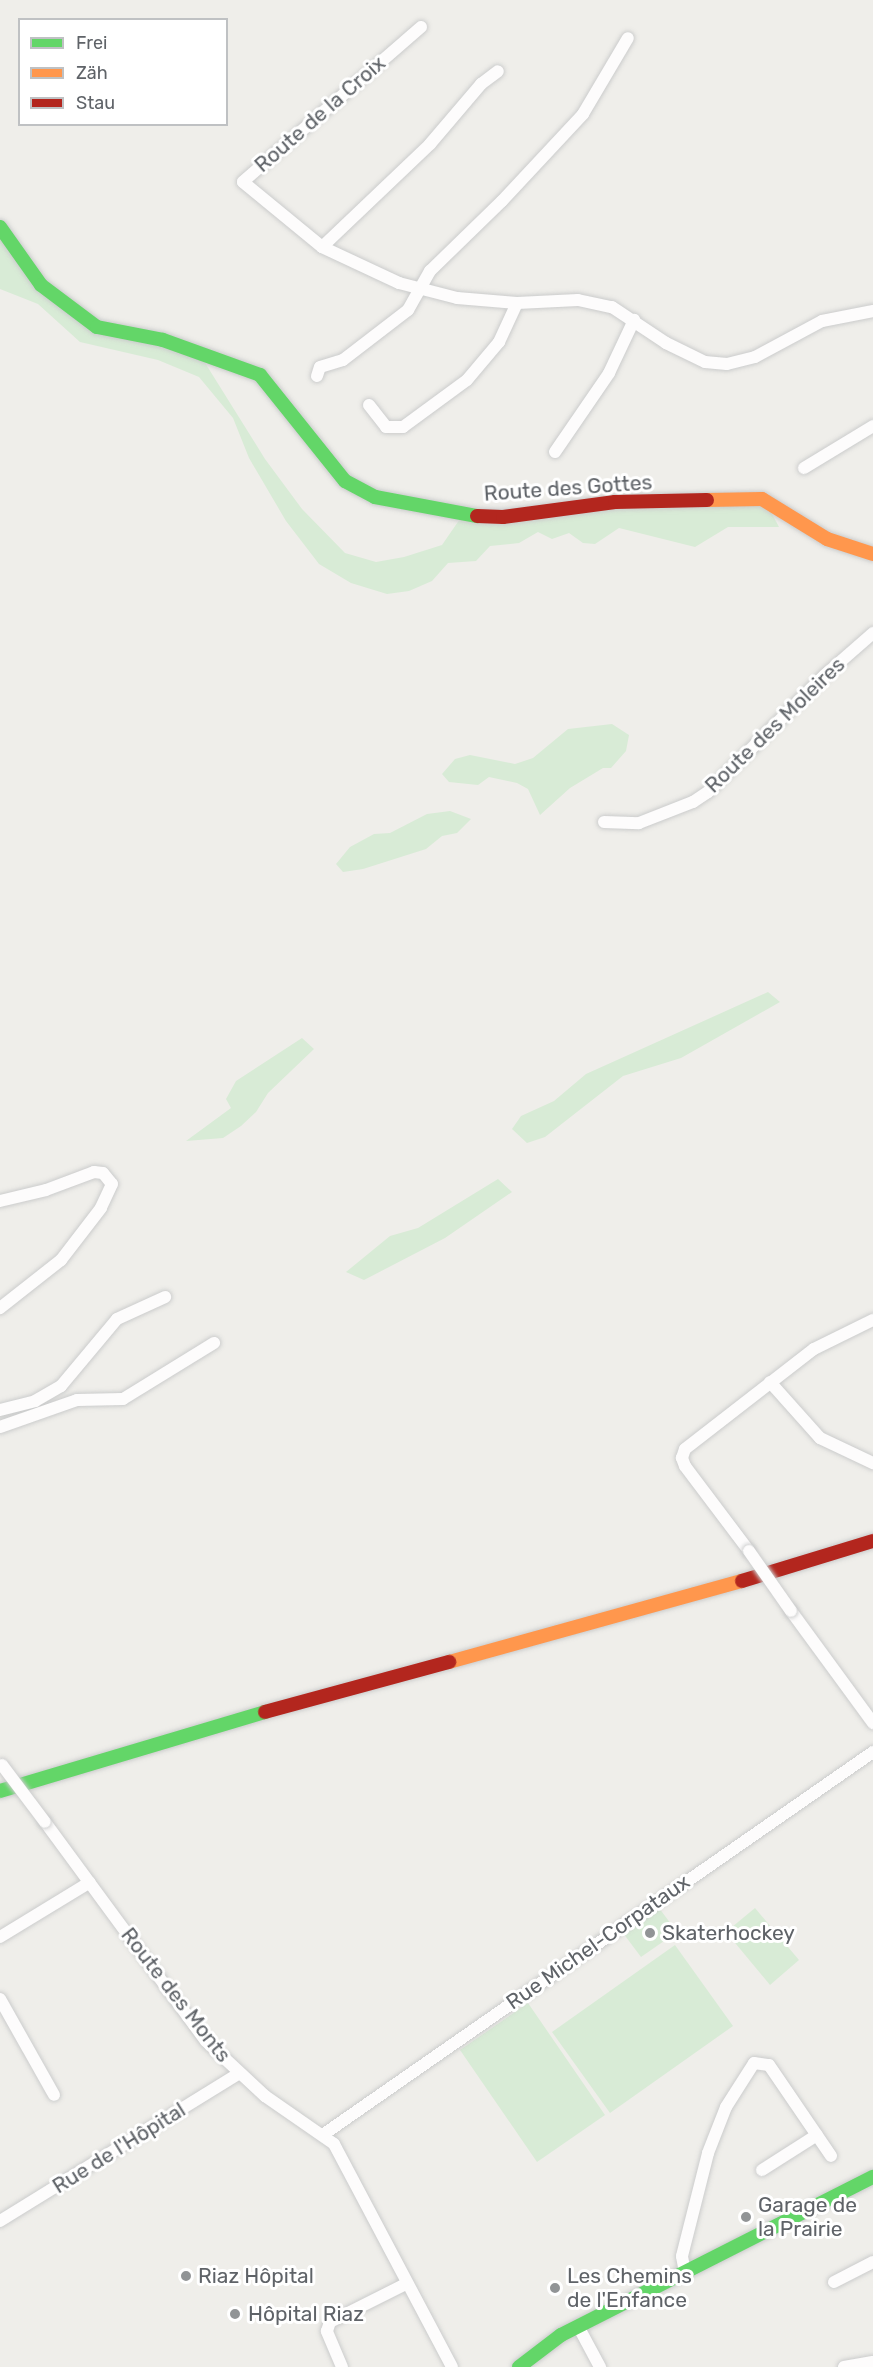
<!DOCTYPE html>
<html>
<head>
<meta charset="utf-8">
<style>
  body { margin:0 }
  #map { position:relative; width:873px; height:2367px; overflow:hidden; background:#efeeea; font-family:Rubik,sans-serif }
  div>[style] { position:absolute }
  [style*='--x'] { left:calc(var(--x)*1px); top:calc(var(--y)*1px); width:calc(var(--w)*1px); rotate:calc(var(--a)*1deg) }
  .green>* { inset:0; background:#d8ebd6 }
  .roads { filter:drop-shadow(0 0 2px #cbcccc) drop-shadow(0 0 2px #cbcccc) }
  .street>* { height:12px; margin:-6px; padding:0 6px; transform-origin:6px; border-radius:6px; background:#fdfcfc }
  .fast>* { height:14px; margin:-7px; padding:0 7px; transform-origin:7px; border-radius:7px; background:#63d668 }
  .slow>* { height:14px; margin:-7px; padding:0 7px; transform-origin:7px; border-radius:7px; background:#ff974d }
  .jam>* { height:14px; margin:-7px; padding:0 7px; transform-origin:7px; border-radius:7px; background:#b3261e }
  .bridges { filter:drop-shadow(0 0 2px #cbcccc) drop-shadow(0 0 2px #cbcccc) }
  .street-bridge>* { height:12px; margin:-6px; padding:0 6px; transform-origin:6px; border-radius:6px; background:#fdfcfc }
  .dots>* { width:16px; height:16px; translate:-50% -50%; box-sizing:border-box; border:3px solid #fff; border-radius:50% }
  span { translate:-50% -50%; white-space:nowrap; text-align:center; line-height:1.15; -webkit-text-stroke:6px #fff; paint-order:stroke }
  .street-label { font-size:21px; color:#5f6368 }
  .poi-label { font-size:21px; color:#5f6368 }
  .left { translate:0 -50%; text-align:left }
  .legend { position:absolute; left:18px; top:18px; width:210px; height:108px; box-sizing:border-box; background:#fff; border:2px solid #bfc1c3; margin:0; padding:8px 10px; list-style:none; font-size:18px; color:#5f6368 }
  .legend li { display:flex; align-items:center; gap:12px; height:30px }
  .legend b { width:30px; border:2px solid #bfc1c3 }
</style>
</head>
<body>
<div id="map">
  <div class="green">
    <i style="clip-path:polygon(0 230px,41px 285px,97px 327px,197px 350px,265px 459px,302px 509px,345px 553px,376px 562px,404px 557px,442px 545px,462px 516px,611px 502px,768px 506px,779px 527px,728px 527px,695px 547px,619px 528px,595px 544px,583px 543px,569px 533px,552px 539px,538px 532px,519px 543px,490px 546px,476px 561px,448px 563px,432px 581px,409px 591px,387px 594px,351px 583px,319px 564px,286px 521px,249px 458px,233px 418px,199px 377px,158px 360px,80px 342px,38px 304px,0 289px)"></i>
    <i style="clip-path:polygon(612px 724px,629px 735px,626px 751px,611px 768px,603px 768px,570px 788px,540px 815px,528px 789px,517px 783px,489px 777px,478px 785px,449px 782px,442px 774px,455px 759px,470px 755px,515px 764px,533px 758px,568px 729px)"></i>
    <i style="clip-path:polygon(450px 811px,471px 819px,457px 833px,442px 836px,426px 849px,363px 869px,343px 872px,336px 864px,350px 847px,374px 834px,390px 833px,427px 814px)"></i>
    <i style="clip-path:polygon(768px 992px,780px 1002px,681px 1058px,623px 1076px,545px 1137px,527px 1143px,512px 1129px,521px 1116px,554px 1101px,586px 1074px)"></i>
    <i style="clip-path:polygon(302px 1038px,314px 1049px,268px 1093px,256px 1112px,241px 1126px,223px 1138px,186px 1141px,231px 1108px,226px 1099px,236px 1081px)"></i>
    <i style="clip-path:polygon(498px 1179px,512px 1192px,445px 1238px,364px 1280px,346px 1272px,390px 1236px,418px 1228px)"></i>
    <i style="clip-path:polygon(659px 1908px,677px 1932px,641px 1957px,623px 1933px)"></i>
    <i style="clip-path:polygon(755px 1908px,799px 1960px,770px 1985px,726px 1932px)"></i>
    <i style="clip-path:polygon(675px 1945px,733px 2026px,610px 2113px,552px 2032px)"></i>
    <i style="clip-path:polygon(528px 2003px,605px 2115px,537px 2162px,460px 2050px)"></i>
  </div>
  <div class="roads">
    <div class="street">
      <i style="--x:421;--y:27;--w:236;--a:139"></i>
      <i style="--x:243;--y:182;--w:102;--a:39.4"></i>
      <i style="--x:322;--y:247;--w:85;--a:25.1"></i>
      <i style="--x:399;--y:283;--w:60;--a:14.5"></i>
      <i style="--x:457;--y:298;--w:60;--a:4.8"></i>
      <i style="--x:517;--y:303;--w:61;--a:-2.8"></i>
      <i style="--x:578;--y:300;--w:35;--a:12"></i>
      <i style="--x:612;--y:307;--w:65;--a:33.7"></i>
      <i style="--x:666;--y:343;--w:43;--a:26"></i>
      <i style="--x:705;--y:362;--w:22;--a:5"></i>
      <i style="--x:727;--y:364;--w:29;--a:-14"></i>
      <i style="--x:755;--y:357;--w:76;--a:-28.2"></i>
      <i style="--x:822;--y:321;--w:52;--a:-11.1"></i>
      <i style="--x:322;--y:247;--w:149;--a:-43.6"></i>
      <i style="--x:430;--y:144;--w:79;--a:-49.6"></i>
      <i style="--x:481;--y:84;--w:21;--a:-37"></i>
      <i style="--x:317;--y:376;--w:9;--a:-72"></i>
      <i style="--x:320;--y:367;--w:24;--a:-17"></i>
      <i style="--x:343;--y:360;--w:82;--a:-37.6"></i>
      <i style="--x:408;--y:310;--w:45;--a:-60.6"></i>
      <i style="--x:430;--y:271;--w:100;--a:-44.2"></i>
      <i style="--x:502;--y:201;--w:119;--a:-47"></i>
      <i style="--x:583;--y:114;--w:88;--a:-59.4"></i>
      <i style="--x:369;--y:405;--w:28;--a:52"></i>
      <i style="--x:386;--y:427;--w:17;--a:0"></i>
      <i style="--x:403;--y:427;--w:79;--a:-36.3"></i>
      <i style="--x:467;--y:380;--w:50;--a:-49.9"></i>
      <i style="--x:499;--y:342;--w:43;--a:-65.2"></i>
      <i style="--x:555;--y:452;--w:96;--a:-55.6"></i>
      <i style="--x:609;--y:373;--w:59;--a:-64.7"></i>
      <i style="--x:804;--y:468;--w:81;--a:-31.3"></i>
      <i style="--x:604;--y:822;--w:35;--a:2"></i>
      <i style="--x:639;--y:823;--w:58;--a:-21.3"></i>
      <i style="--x:693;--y:802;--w:18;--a:-34"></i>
      <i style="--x:708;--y:792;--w:165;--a:-45"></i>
      <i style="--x:825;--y:675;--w:64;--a:-41.2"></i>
      <i style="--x:0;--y:1201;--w:47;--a:-13.4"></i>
      <i style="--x:46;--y:1190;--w:51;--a:-20.6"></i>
      <i style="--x:94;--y:1172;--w:9;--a:6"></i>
      <i style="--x:103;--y:1173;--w:14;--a:51"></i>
      <i style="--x:112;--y:1184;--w:26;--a:115"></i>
      <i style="--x:101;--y:1208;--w:66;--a:127.6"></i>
      <i style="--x:61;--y:1260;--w:78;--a:141.8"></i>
      <i style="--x:770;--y:1382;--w:75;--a:48.2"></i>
      <i style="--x:820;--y:1438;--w:59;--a:25.3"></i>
      <i style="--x:0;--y:1410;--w:36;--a:-14"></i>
      <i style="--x:35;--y:1401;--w:30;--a:-30"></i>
      <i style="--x:61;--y:1386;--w:87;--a:-50.1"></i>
      <i style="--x:117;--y:1319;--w:53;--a:-24.6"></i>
      <i style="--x:0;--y:1427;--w:82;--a:-19.3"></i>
      <i style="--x:77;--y:1400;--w:46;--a:-1.2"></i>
      <i style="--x:123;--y:1399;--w:107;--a:-31.6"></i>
      <i style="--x:749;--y:1551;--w:106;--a:-127"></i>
      <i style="--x:685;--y:1466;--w:9;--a:-111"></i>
      <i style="--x:682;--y:1458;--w:9;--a:-72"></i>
      <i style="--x:685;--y:1449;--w:163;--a:-37.8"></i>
      <i style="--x:814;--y:1349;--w:66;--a:-26.2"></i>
      <i style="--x:791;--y:1611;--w:139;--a:53.8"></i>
      <i style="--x:45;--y:1822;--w:272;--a:53.7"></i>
      <i style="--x:206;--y:2041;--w:81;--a:43"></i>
      <i style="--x:265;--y:2096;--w:84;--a:34.8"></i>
      <i style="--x:334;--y:2144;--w:252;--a:62.1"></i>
      <i style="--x:0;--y:1937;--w:105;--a:-31.4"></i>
      <i style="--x:0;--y:1999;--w:110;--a:60.6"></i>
      <i style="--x:324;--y:2134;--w:669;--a:-34.83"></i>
      <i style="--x:762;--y:2170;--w:65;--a:-32.5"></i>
      <i style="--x:0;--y:2221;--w:280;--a:-31.7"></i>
      <i style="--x:685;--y:2272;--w:16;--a:-101"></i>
      <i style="--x:682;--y:2256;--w:106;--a:-75.8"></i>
      <i style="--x:708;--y:2153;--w:49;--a:-68.6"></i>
      <i style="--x:726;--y:2107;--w:52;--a:-57.5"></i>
      <i style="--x:754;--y:2063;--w:15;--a:8"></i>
      <i style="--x:769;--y:2065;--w:110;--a:55.7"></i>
      <i style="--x:834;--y:2282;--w:44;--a:-27.1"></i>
      <i style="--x:578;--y:2326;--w:47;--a:61.8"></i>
      <i style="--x:342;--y:2367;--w:39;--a:-113"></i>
      <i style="--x:327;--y:2331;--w:9;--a:-72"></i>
      <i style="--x:330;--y:2322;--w:85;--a:-26.6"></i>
      <i style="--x:844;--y:2367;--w:29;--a:-10"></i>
    </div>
    <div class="fast">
      <i style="--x:0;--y:227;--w:71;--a:54.7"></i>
      <i style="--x:41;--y:285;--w:70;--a:36.9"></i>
      <i style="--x:97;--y:327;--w:67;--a:11.1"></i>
      <i style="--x:163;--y:340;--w:103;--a:19.8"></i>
      <i style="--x:260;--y:375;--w:136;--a:51.3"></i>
      <i style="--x:345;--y:481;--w:34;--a:28"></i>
      <i style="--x:375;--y:497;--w:104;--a:10.6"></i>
      <i style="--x:0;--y:1791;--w:277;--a:-16.6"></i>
      <i style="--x:519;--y:2367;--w:53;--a:-37.3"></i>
      <i style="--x:561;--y:2335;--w:350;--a:-26.9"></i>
    </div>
    <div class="slow">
      <i style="--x:707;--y:500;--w:55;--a:-1"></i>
      <i style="--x:762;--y:499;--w:76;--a:31.6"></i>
      <i style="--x:827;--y:539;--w:48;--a:18.1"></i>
      <i style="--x:449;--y:1662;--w:304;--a:-15.5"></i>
    </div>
    <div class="jam">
      <i style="--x:477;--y:516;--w:26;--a:2"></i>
      <i style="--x:503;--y:517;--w:113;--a:-7.6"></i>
      <i style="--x:615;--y:502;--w:92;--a:-1.2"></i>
      <i style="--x:742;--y:1581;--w:137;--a:-17"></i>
      <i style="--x:265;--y:1712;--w:191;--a:-15.2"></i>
    </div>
  </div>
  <div class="bridges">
    <div class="street-bridge">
      <i style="--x:749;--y:1551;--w:73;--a:55"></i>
      <i style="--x:2;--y:1765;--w:71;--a:53"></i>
    </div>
  </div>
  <div class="dots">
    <i style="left:650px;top:1933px;background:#919496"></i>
    <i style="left:746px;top:2217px;background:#919496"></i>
    <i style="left:186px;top:2276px;background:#919496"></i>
    <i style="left:555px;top:2288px;background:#919496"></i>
    <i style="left:235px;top:2314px;background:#919496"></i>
  </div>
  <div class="street-label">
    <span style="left:320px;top:114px;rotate:-41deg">Route de la Croix</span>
    <span style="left:568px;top:488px;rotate:-4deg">Route des Gottes</span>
    <span style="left:775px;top:725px;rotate:-44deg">Route des Moleires</span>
    <span style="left:598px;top:1942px;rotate:-35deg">Rue Michel-Corpataux</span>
    <span style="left:176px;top:1995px;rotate:52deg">Route des Monts</span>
    <span style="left:119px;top:2148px;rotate:-32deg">Rue de l'Hôpital</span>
  </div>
  <div class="poi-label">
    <span class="left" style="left:662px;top:1933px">Skaterhockey</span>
    <span class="left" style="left:758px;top:2217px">Garage de<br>la Prairie</span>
    <span class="left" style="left:198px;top:2276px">Riaz Hôpital</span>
    <span class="left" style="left:567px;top:2288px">Les Chemins<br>de l'Enfance</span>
    <span class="left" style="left:248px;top:2314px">Hôpital Riaz</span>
  </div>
  <ul class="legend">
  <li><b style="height:8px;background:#63d668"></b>Frei</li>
  <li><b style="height:8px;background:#ff974d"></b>Zäh</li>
  <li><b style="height:8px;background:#b3261e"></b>Stau</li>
  </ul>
</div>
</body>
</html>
